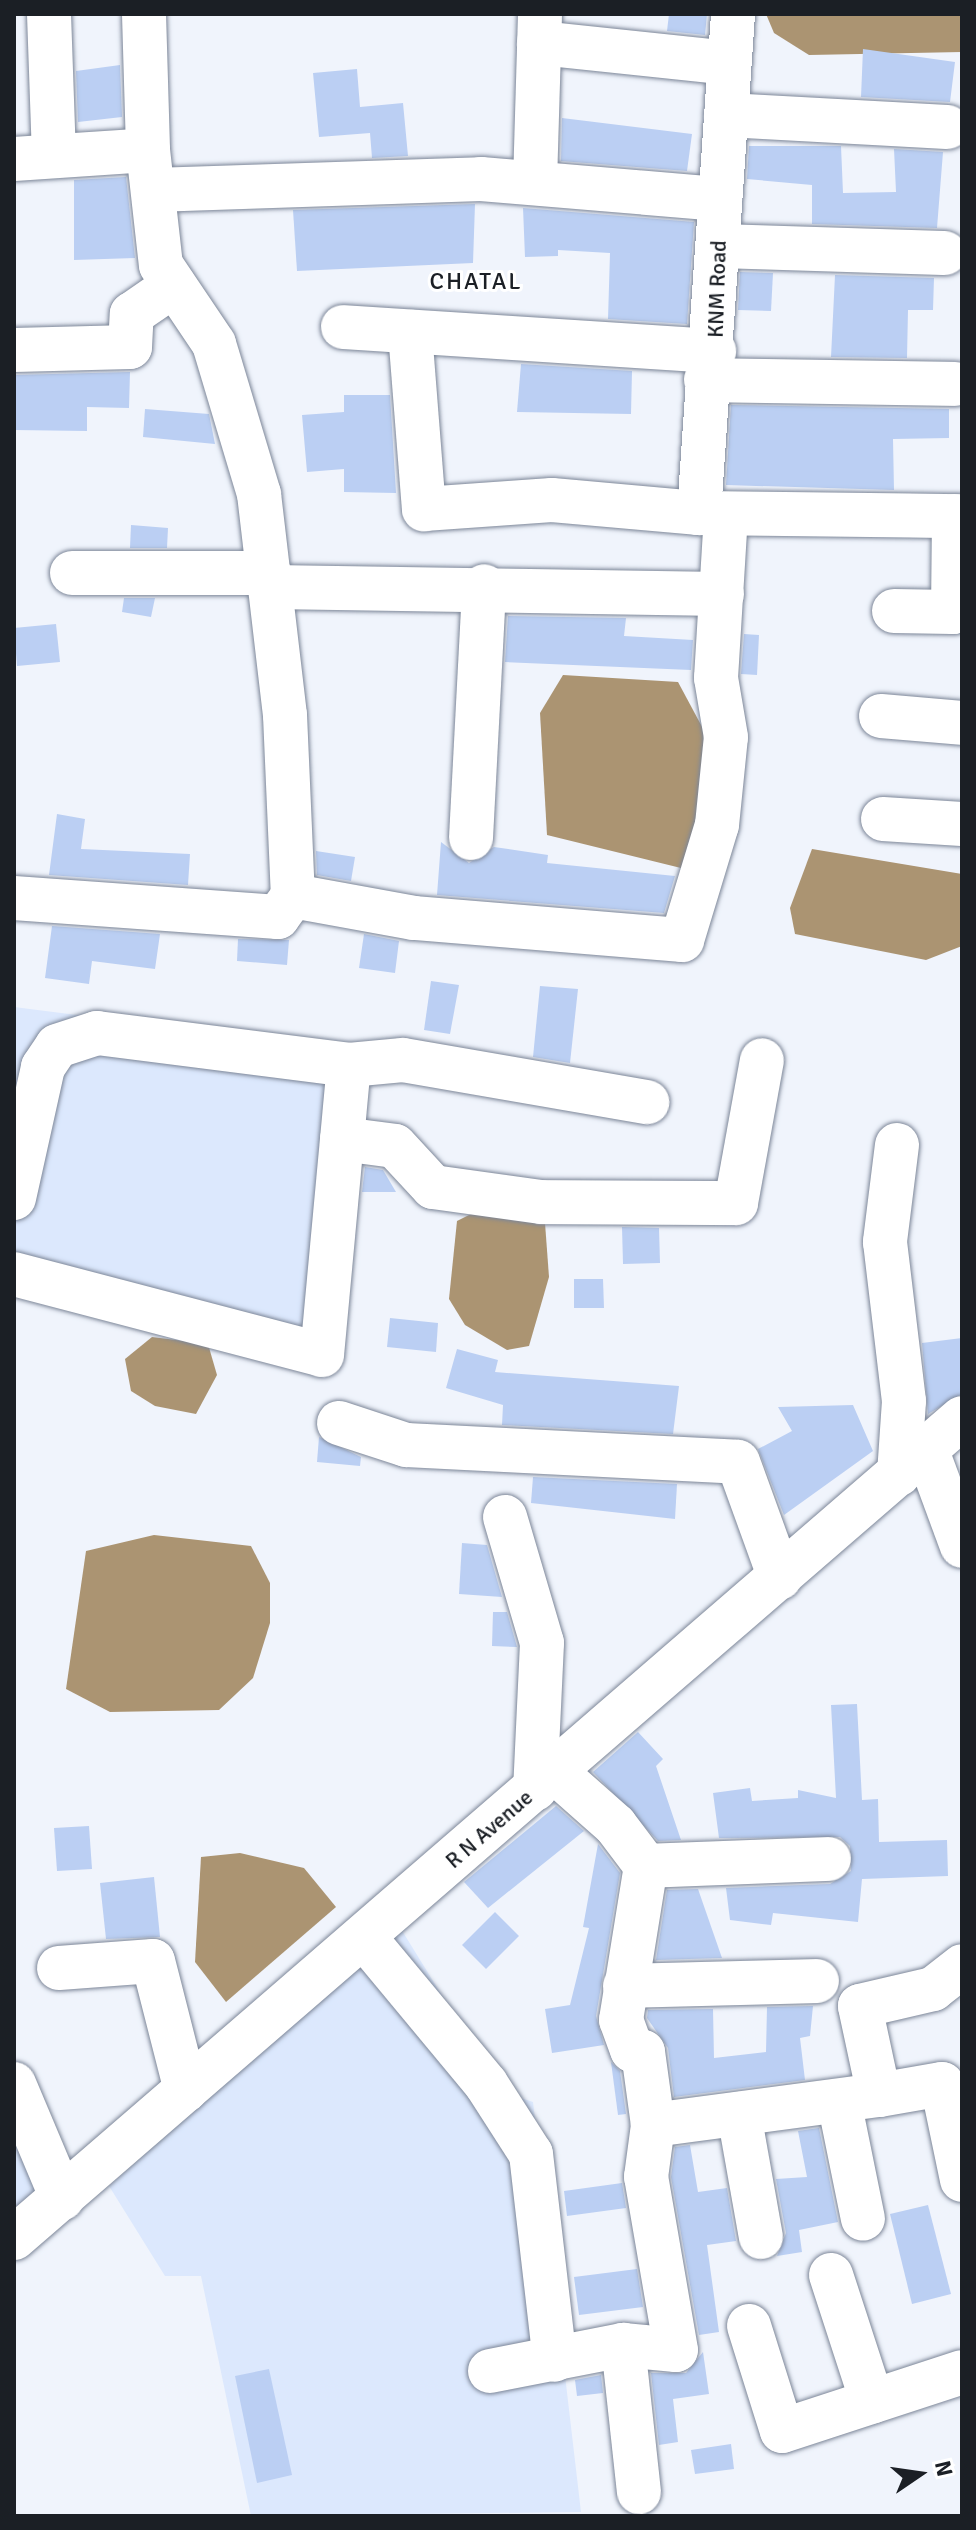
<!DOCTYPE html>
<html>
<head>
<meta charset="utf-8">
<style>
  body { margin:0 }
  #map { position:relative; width:976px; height:2530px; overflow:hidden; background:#f0f4fc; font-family:Signika,sans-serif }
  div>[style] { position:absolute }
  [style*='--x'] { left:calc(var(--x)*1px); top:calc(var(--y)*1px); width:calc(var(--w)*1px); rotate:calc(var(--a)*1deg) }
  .built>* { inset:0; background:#dce8fd }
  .water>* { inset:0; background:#ab9472 }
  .building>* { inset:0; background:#bbcff3 }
  .roads { filter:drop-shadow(0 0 2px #7c8698) drop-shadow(0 0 2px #7c8698) }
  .minor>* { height:44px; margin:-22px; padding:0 22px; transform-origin:22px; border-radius:22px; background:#fff }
  .major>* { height:44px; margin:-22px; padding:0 22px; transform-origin:22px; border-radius:22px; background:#fff }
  span { translate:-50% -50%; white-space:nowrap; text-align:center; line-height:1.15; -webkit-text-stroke:6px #fff; paint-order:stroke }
  .street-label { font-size:22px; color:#1b1f25 }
  .neighbourhood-label { font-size:24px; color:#1b1f25; letter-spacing:2px }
  .frame { position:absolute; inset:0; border:16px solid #1b1f25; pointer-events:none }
  .north { position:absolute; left:880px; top:2434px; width:80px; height:80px; -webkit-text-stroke:6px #fff; paint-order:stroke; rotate:77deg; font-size:22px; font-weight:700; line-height:32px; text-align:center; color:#1b1f25 }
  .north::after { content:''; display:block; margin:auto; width:28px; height:36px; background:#1b1f25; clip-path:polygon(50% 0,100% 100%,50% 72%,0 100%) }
</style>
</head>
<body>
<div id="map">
  <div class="built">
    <i style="clip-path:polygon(14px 1007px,352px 1050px,317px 1347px,14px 1264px)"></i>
    <i style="clip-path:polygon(401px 1929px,501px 2091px,533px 2102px,581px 2512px,251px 2516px,201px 2276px,165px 2276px,109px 2186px)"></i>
    <i style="clip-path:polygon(14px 2089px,69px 2185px,14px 2231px)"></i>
  </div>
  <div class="water">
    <i style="clip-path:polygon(766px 14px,962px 14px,962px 52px,809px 55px,774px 33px)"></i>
    <i style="clip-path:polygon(563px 675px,678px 682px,707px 736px,701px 852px,685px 869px,547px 835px,540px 713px)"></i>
    <i style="clip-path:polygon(812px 849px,962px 874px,962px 946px,926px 960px,795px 934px,790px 908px)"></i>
    <i style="clip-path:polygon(499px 1200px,545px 1223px,549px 1277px,529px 1346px,507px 1350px,465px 1325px,449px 1299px,457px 1221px)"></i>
    <i style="clip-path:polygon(152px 1337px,208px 1344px,217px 1375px,196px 1414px,155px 1406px,131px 1391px,125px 1359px)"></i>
    <i style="clip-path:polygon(154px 1535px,251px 1546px,270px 1583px,270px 1623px,253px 1678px,219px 1710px,110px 1712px,66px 1689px,86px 1551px)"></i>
    <i style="clip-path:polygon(240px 1853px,304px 1868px,336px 1907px,226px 2002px,195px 1962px,201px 1857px)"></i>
  </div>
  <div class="building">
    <i style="clip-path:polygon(669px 14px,707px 14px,705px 35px,667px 31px)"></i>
    <i style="clip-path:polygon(863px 49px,955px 62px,950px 102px,861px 97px)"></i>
    <i style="clip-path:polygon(120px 65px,122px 117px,78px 122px,76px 71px)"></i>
    <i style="clip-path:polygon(357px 69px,360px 107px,403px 103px,408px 156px,372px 158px,370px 133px,319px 137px,313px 73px)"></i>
    <i style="clip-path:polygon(562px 118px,692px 134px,687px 171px,561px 161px)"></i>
    <i style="clip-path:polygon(749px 146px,841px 146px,843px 193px,896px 192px,894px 149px,943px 152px,937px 228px,812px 224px,812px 185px,747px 179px)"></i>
    <i style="clip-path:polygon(126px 177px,135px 258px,74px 260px,74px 180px)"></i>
    <i style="clip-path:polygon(475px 204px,473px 263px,297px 271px,293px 210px)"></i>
    <i style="clip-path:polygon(523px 208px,694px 222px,687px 324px,608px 319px,610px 253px,558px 250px,558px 256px,525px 257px)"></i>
    <i style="clip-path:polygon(740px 272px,773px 273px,771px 311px,738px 310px)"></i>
    <i style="clip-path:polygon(835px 275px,934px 278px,933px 310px,908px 310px,907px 358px,831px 357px)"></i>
    <i style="clip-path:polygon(521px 364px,632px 371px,631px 414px,517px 412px)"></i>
    <i style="clip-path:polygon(130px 372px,129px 408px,87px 407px,87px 431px,14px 430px,14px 375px)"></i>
    <i style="clip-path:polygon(344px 395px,390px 395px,396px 493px,344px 492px,344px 469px,307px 472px,302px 415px,344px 412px)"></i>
    <i style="clip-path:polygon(731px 405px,949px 409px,949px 438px,893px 439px,894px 490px,726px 485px)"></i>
    <i style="clip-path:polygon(145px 409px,209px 414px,215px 444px,143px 437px)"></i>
    <i style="clip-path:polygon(131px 525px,168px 528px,167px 548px,130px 548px)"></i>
    <i style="clip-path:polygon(124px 598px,155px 598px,151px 617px,122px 612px)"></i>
    <i style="clip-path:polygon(508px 616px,626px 618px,624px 636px,693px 640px,691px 670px,505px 662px)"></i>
    <i style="clip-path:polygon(56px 624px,60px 662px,17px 666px,14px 628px)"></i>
    <i style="clip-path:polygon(744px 634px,759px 635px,757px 675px,741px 674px)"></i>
    <i style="clip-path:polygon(57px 814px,85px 819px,81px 849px,190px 854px,188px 885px,49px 875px)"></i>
    <i style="clip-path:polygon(441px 842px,469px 863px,494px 847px,548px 855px,547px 863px,675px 876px,664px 913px,437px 895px)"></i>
    <i style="clip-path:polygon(316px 851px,355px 857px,351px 881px,317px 875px)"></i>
    <i style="clip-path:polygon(52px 926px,160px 934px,155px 969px,92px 961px,89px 984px,45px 978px)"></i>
    <i style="clip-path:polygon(364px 934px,399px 941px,395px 973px,359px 968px)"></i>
    <i style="clip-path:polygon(238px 939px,289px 940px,287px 965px,237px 961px)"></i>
    <i style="clip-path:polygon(431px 981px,459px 985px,450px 1034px,424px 1030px)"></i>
    <i style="clip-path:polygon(540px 986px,578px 989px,570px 1063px,533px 1057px)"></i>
    <i style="clip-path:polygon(365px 1167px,383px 1170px,396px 1192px,362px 1192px)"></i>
    <i style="clip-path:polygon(622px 1227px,659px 1228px,660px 1263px,623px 1264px)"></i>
    <i style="clip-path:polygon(574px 1279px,603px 1279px,604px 1308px,574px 1308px)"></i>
    <i style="clip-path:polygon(390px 1318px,438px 1323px,436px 1352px,387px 1347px)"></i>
    <i style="clip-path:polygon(962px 1338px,962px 1394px,928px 1414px,922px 1343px)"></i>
    <i style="clip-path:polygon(457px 1349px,498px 1360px,495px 1372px,679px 1386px,673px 1434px,502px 1425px,503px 1405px,446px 1388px)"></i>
    <i style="clip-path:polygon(853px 1405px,873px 1451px,784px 1515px,758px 1449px,792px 1431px,778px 1407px)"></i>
    <i style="clip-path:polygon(319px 1437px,361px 1457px,360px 1466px,317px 1462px)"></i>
    <i style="clip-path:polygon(533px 1477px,677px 1484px,675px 1519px,531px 1503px)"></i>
    <i style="clip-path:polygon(462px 1543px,487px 1545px,502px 1597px,459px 1594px)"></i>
    <i style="clip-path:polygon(493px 1612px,507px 1612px,517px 1647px,492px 1646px)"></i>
    <i style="clip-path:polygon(857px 1704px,862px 1800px,878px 1799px,879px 1842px,947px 1840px,948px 1876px,862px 1879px,858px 1922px,773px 1913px,771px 1925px,730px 1920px,726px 1888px,830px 1884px,851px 1871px,850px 1846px,840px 1837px,719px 1838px,713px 1793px,750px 1788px,752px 1801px,798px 1798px,798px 1790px,836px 1798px,831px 1705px)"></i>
    <i style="clip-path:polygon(638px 1732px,663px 1759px,656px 1766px,681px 1840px,658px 1841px,593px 1772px)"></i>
    <i style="clip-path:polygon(556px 1806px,584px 1831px,488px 1908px,464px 1882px)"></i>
    <i style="clip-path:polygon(89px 1826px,92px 1869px,57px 1871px,54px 1828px)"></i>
    <i style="clip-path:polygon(598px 1844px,620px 1873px,596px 2016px,604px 2045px,552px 2053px,545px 2009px,570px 2005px,589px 1928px,583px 1927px)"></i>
    <i style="clip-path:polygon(154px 1877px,160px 1937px,106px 1939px,100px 1883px)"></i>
    <i style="clip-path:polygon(698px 1889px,722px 1958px,656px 1960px,667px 1890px)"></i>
    <i style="clip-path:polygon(495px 1912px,519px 1936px,486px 1969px,462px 1945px)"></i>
    <i style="clip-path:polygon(813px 2006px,810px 2036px,800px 2038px,805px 2080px,674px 2097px,668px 2048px,647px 2018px,648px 2010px,713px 2009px,714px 2058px,766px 2052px,767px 2007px)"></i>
    <i style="clip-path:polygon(611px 2062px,620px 2071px,626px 2114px,618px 2115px)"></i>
    <i style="clip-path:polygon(819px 2128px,838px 2222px,799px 2230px,802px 2252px,777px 2256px,786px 2233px,776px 2179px,807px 2177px,798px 2131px)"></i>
    <i style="clip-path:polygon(690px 2145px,698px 2192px,727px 2188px,736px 2241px,707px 2245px,719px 2332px,699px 2335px,671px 2177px,675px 2147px)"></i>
    <i style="clip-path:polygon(622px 2183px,626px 2208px,567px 2216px,564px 2191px)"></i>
    <i style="clip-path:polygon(928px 2205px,951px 2294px,912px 2304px,890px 2214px)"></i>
    <i style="clip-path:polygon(637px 2269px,643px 2307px,579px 2315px,574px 2277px)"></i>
    <i style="clip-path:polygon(703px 2352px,709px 2394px,673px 2399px,678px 2442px,659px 2445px,651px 2373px,686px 2373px)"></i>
    <i style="clip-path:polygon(269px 2369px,292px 2475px,257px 2483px,235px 2376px)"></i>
    <i style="clip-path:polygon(601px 2375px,603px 2393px,577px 2396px,575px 2380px)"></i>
    <i style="clip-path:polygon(731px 2444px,734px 2469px,695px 2474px,691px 2450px)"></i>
  </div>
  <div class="roads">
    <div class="minor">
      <i style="--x:49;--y:14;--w:142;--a:88"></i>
      <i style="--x:144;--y:14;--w:136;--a:88.3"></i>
      <i style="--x:539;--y:43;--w:190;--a:6"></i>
      <i style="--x:726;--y:115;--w:222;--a:3.1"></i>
      <i style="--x:14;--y:159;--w:134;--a:-3.8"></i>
      <i style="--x:148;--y:150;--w:116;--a:83.6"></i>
      <i style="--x:161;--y:265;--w:95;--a:56.1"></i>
      <i style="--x:214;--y:344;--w:157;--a:73.3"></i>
      <i style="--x:259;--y:494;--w:223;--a:83.3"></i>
      <i style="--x:285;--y:715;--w:181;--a:87.5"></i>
      <i style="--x:293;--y:896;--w:26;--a:126"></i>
      <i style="--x:278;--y:917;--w:265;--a:-175.9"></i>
      <i style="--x:535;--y:183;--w:169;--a:-88.3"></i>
      <i style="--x:153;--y:190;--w:328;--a:-1.9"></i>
      <i style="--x:481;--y:179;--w:240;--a:4.8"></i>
      <i style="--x:718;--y:246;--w:227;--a:1.8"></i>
      <i style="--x:343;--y:327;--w:372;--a:3.7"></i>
      <i style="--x:410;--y:332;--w:178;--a:85.5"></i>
      <i style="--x:424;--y:509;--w:128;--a:-4"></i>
      <i style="--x:552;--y:500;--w:148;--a:5.1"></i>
      <i style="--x:699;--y:513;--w:263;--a:0.7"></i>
      <i style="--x:14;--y:350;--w:116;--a:-1.5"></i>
      <i style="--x:130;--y:347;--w:33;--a:-87"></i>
      <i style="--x:132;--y:314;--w:51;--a:-34.6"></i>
      <i style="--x:706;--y:380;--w:249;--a:0.9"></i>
      <i style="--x:699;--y:513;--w:500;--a:-86.1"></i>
      <i style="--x:72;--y:573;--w:197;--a:0"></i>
      <i style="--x:272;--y:587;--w:450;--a:0.9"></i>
      <i style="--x:894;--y:611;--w:59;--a:1"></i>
      <i style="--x:953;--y:612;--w:96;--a:-89.4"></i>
      <i style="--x:881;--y:716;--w:81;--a:4.9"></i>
      <i style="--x:883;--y:819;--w:79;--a:3.6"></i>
      <i style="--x:471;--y:838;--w:252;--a:-87"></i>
      <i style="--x:293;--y:896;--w:123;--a:10.3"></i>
      <i style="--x:414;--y:918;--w:269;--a:4.7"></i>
      <i style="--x:682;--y:940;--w:120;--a:-73.1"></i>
      <i style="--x:717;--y:825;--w:88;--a:-84.2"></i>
      <i style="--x:726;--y:737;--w:60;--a:-99.6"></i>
      <i style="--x:716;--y:678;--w:164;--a:-86.5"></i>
      <i style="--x:342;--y:1139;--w:53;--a:7.5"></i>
      <i style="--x:395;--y:1146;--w:56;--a:47.2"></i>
      <i style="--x:433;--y:1187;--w:109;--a:7.9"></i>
      <i style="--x:541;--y:1202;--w:195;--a:0.3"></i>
      <i style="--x:736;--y:1203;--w:145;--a:-79.7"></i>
      <i style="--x:897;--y:1145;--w:98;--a:97.1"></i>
      <i style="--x:885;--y:1242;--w:160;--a:83.2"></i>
      <i style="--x:904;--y:1401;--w:73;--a:93.9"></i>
      <i style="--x:14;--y:1198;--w:134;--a:-77.5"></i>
      <i style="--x:43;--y:1067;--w:25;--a:-56"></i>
      <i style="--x:57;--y:1046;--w:42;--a:-18"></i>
      <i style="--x:97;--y:1033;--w:254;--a:7.2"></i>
      <i style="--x:349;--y:1065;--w:54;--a:-5.3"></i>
      <i style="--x:403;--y:1060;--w:248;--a:9.8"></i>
      <i style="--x:14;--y:1274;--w:318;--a:14.7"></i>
      <i style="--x:322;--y:1355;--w:291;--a:-84.7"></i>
      <i style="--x:339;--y:1423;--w:71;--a:18.2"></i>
      <i style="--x:406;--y:1445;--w:332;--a:2.9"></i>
      <i style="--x:738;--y:1462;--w:123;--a:70.1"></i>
      <i style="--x:927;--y:1451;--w:101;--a:69.8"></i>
      <i style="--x:505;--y:1517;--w:131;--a:73.6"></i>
      <i style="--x:542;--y:1643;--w:146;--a:92.7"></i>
      <i style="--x:646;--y:1866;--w:183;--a:-2.2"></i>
      <i style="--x:364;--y:1937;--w:191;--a:50.3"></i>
      <i style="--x:486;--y:2084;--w:83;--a:57.3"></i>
      <i style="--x:531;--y:2154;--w:207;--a:83.4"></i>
      <i style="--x:59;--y:1968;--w:94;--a:-4.3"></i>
      <i style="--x:153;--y:1961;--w:133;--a:75.7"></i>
      <i style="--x:625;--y:1986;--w:192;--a:-1.5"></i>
      <i style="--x:14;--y:2084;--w:124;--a:67.2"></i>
      <i style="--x:879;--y:2095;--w:64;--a:-9.9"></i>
      <i style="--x:942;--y:2084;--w:98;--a:78.2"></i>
      <i style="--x:839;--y:2101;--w:120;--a:78.5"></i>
      <i style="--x:739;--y:2114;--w:125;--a:79.9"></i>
      <i style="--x:653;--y:2125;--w:228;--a:-7.6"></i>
      <i style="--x:879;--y:2095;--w:91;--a:-102.1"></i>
      <i style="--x:860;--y:2006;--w:75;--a:-13.1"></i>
      <i style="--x:933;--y:1989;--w:37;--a:-38"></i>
      <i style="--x:831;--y:2275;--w:133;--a:72"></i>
      <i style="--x:749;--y:2326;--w:110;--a:72.6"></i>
      <i style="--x:782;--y:2431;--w:189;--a:-18.1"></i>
      <i style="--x:623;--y:2345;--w:148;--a:83.8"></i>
      <i style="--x:490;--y:2371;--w:136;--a:-11.1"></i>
      <i style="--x:623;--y:2345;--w:53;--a:5.4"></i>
      <i style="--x:676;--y:2350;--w:176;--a:-99.8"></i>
      <i style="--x:646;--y:2177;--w:52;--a:-82.3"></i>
      <i style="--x:653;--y:2125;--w:74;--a:-97.8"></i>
      <i style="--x:643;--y:2052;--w:11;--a:-170"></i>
      <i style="--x:632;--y:2050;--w:32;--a:-110"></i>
      <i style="--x:621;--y:2020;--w:156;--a:-80.8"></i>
      <i style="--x:646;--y:1866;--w:51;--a:-127.1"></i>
      <i style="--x:615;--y:1825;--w:80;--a:-138.5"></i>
    </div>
    <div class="major">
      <i style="--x:14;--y:2238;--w:1253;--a:-40.86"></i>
    </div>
  </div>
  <div class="street-label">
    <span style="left:717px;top:289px;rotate:-88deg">KNM Road</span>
    <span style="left:489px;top:1829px;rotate:-41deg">R N Avenue</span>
  </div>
  <div class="neighbourhood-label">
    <span style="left:476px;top:282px">CHATAL</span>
  </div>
  <div class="frame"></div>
  <div class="north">N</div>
</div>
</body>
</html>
